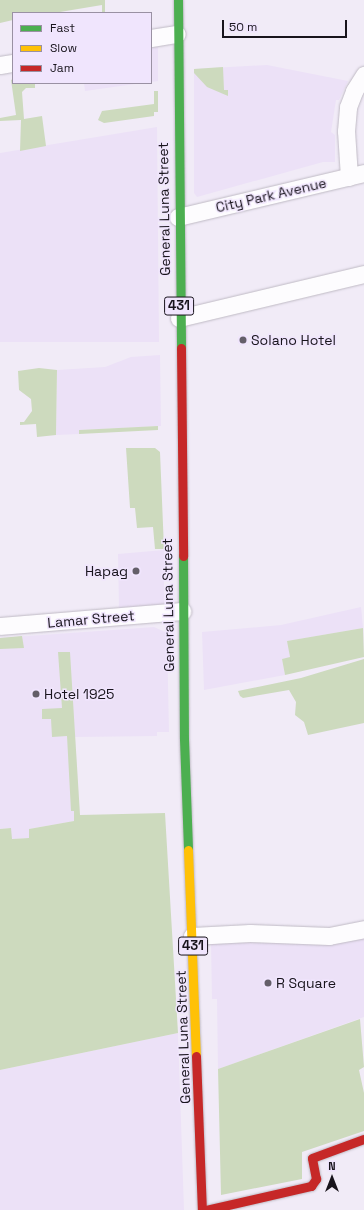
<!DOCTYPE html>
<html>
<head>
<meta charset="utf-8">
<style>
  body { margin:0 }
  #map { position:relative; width:364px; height:1210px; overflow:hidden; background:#f1ebf7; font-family:"Space Grotesk",sans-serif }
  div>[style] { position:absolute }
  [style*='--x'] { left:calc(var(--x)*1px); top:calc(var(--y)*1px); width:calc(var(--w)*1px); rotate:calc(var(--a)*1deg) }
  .built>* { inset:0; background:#ece1f7 }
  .green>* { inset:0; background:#cddabe }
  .roads { filter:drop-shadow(0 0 1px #bfbac4) drop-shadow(0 0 1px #bfbac4) }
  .street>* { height:17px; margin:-8.5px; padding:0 8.5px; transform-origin:8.5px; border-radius:8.5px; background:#fdfcfe }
  .fast>* { height:9px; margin:-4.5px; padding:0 4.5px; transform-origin:4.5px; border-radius:4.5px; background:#4caf50 }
  .slow>* { height:9px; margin:-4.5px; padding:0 4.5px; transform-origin:4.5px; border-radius:4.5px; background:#ffc107 }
  .jam>* { height:9px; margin:-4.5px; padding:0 4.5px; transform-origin:4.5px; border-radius:4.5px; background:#c62828 }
  .dots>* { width:11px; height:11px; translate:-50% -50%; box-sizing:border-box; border:2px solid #f0e5fd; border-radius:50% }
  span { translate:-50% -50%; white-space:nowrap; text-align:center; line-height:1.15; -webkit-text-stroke:3px #f0e5fd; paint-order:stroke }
  .shield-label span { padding:1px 3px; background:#f0e5fd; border:1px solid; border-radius:3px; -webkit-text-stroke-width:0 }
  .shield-label { font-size:13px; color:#18141c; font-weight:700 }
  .street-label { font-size:14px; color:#18141c }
  .poi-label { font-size:14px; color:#18141c }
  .left { translate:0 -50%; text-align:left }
  .right { translate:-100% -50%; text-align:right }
  .legend { position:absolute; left:12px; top:12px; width:140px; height:72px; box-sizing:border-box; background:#f0e5fd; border:1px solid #9a91a3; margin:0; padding:5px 7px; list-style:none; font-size:12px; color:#18141c }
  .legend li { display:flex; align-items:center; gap:8px; height:20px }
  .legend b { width:20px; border:1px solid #9a91a3 }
  .north { position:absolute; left:312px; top:1158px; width:40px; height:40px; -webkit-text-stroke:3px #f0e5fd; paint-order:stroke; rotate:0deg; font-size:11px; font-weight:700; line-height:16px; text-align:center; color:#18141c }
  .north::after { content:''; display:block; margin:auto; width:14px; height:18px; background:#18141c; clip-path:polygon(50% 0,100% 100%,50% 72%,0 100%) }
  .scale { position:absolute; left:222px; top:20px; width:125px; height:18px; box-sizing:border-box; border:2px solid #18141c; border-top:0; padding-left:5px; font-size:12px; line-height:14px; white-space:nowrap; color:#18141c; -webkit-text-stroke:3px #f0e5fd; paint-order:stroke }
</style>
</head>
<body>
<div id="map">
  <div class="built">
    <i style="clip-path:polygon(158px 47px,158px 81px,151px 82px,151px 48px)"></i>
    <i style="clip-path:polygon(267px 65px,348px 81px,339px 100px,336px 100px,331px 132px,335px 135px,335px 162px,323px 162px,197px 197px,194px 193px,194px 69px)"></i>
    <i style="clip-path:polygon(84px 83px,142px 83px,85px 91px)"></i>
    <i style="clip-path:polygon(157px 127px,159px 342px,0 342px,0 153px)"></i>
    <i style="clip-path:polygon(160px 355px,161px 426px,80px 430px,79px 434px,56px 435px,57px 370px,105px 367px,131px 357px)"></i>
    <i style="clip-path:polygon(164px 550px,164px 606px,119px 608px,118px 554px)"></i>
    <i style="clip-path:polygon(361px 607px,363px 628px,288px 641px,290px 658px,282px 659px,285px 675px,204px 690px,202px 632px,281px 625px)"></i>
    <i style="clip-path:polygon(154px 627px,165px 632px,167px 637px,169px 732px,157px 732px,157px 736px,75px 737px,80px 820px,29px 829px,29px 838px,11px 839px,11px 828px,0 829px,0 638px)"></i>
    <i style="clip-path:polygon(364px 937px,364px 1017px,218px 1069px,217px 999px,212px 999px,211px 943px,345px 942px)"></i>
    <i style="clip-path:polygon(178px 1033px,184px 1210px,0 1210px,0 1070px)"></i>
  </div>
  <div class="green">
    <i style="clip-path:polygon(0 0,105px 0,105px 13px,102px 13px,102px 5px,54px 13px,13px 13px,13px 20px,0 23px)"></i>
    <i style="clip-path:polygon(223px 67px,224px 90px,228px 90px,228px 96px,207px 87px,194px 73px,194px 69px)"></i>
    <i style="clip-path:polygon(13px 79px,13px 83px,35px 83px,35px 88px,26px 88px,22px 92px,24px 119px,42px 116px,46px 146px,20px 151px,21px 120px,0 121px,0 118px,16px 115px,11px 80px)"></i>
    <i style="clip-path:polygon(154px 91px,158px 91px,158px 112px,154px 112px,154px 116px,104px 123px,98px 120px,102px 111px,154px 104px)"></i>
    <i style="clip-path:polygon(39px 368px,57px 370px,56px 435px,37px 437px,36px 424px,20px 425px,20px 422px,24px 422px,32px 411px,31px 399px,19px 390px,18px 371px)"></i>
    <i style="clip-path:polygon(158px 426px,158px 430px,79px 434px,79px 430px)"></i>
    <i style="clip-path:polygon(126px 448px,155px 448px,160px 452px,164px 549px,155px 549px,153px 527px,137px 528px,135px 508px,130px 508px)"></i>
    <i style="clip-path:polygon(363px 628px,364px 657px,285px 675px,282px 659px,290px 657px,287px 641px)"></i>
    <i style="clip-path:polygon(22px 636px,24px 648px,0 649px,0 638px)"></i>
    <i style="clip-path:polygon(58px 652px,70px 652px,80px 815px,165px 813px,178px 1033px,0 1070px,0 829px,11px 828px,12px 839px,29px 838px,29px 829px,74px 821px,74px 811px,71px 811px,67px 736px,52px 737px,51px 719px,42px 719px,42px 709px,62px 708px)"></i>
    <i style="clip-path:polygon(364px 659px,364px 723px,308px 735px,304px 722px,295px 715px,296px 702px,289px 690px,243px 698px,240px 696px,238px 691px,301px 678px)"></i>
    <i style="clip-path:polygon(360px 1019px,364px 1067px,359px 1070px,364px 1093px,364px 1131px,302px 1152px,302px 1179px,221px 1195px,218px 1069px)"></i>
  </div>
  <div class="roads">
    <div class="street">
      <i style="--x:151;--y:38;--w:26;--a:-9"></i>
      <i style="--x:0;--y:65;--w:13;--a:-9"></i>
      <i style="--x:349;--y:177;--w:46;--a:-93.7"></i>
      <i style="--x:346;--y:131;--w:24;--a:-85"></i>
      <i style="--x:348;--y:107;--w:17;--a:-69"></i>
      <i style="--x:354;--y:91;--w:19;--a:-58"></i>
      <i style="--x:178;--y:217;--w:191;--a:-13.3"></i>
      <i style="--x:179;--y:318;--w:190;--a:-13.4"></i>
      <i style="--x:0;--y:626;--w:183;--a:-4.7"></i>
      <i style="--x:192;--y:936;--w:58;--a:-3"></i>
      <i style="--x:250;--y:933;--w:79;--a:2.2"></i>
      <i style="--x:329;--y:936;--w:36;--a:-11"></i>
    </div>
    <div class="fast">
      <i style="--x:178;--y:0;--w:348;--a:89.5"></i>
      <i style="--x:183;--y:556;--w:183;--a:89.7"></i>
      <i style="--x:184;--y:739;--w:111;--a:87.9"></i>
    </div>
    <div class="slow">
      <i style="--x:188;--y:850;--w:206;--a:87.8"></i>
    </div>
    <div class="jam">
      <i style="--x:181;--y:348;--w:208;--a:89.4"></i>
      <i style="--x:196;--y:1056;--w:154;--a:87.8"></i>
      <i style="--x:206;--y:1210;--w:108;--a:-12.9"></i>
      <i style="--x:311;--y:1186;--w:9;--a:-54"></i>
      <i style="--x:316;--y:1179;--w:21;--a:-101"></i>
      <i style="--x:312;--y:1158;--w:55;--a:-20.1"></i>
    </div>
  </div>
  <div class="dots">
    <i style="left:243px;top:340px;background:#645f69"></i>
    <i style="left:136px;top:571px;background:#645f69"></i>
    <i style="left:36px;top:694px;background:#645f69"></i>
    <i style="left:268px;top:983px;background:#645f69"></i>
  </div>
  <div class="shield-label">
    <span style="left:179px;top:306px">431</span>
    <span style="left:193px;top:946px">431</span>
  </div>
  <div class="street-label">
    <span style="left:271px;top:195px;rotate:-13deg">City Park Avenue</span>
    <span style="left:164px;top:209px;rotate:-91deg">General Luna Street</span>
    <span style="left:168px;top:605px;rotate:-91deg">General Luna Street</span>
    <span style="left:91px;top:619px;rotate:-5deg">Lamar Street</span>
    <span style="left:183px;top:1037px;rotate:-92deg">General Luna Street</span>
  </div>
  <div class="poi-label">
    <span class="left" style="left:251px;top:340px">Solano Hotel</span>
    <span class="right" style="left:128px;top:571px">Hapag</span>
    <span class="left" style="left:44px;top:694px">Hotel 1925</span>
    <span class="left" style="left:276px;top:983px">R Square</span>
  </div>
  <ul class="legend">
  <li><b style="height:5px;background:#4caf50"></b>Fast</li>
  <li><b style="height:5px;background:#ffc107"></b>Slow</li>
  <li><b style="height:5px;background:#c62828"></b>Jam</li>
  </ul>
  <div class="north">N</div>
  <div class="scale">50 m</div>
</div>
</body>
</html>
